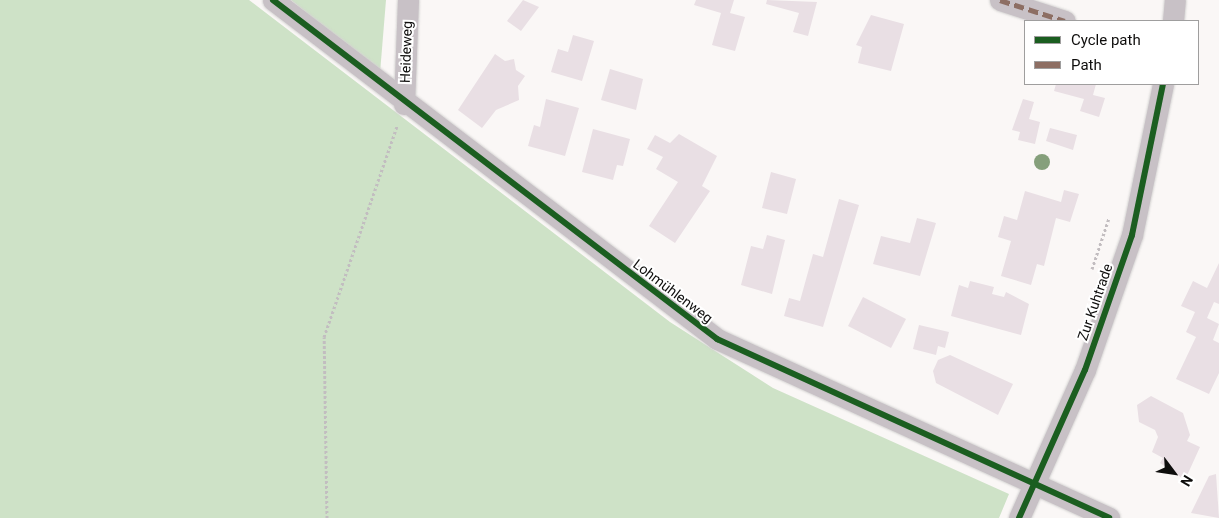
<!DOCTYPE html>
<html>
<head>
<meta charset="utf-8">
<style>
  body { margin:0 }
  #map { position:relative; width:1219px; height:518px; overflow:hidden; background:#faf7f6; font-family:Roboto,sans-serif }
  div>[style] { position:absolute }
  [style*='--x'] { left:calc(var(--x)*1px); top:calc(var(--y)*1px); width:calc(var(--w)*1px); rotate:calc(var(--a)*1deg) }
  .forest>* { inset:0; background:#cee2c7 }
  .building>* { inset:0; background:#e9dfe4 }
  .path>* { height:3px; margin-top:-1.5px; transform-origin:0; background:repeating-linear-gradient(90deg,#c2bdc0 0 2.5px,transparent 0 5px) }
  .roads { filter:drop-shadow(0 0 1px #d3d2d1) drop-shadow(0 0 1px #d3d2d1) }
  .minor>* { height:21px; margin:-10.5px; padding:0 10.5px; transform-origin:10.5px; border-radius:10.5px; background:#c8c1c6 }
  .quiet>* { height:5px; margin-top:-2.5px; transform-origin:0; background:repeating-linear-gradient(90deg,#8d6e63 0 10px,transparent 0 15px) }
  .cycleway>* { height:6px; margin:-3px; padding:0 3px; transform-origin:3px; border-radius:3px; background:#1b5e20 }
  .trees>* { width:16px; height:16px; margin:-8px; border-radius:50%; background:#859f7b }
  span { translate:-50% -50%; white-space:nowrap; text-align:center; line-height:1.15; -webkit-text-stroke:4px #fff; paint-order:stroke }
  .street-label { font-size:14px; color:#0e0d0c }
  .legend { position:absolute; left:1024px; top:20px; width:175px; height:65px; box-sizing:border-box; background:#fff; border:1px solid #9f9e9e; margin:0; padding:6px 9px; list-style:none; font-size:15px; color:#0e0d0c }
  .legend li { display:flex; align-items:center; gap:10px; height:25px }
  .legend b { width:25px; border:1px solid #9f9e9e }
  .north { position:absolute; left:1149px; top:448px; width:50px; height:50px; -webkit-text-stroke:4px #fff; paint-order:stroke; rotate:121deg; font-size:14px; font-weight:700; line-height:20px; text-align:center; color:#0e0d0c }
  .north::after { content:''; display:block; margin:auto; width:18px; height:22px; background:#0e0d0c; clip-path:polygon(50% 0,100% 100%,50% 72%,0 100%) }
</style>
</head>
<body>
<div id="map">
  <div class="forest">
    <i style="clip-path:polygon(0 0,249px 0,670px 322px,773px 388px,1009px 494px,999px 518px,0 518px)"></i>
    <i style="clip-path:polygon(291px 0,386px 0,380px 73px)"></i>
  </div>
  <div class="building">
    <i style="clip-path:polygon(523px 0,539px 7px,521px 31px,507px 21px)"></i>
    <i style="clip-path:polygon(696px 0,734px 0,730px 13px,745px 17px,735px 51px,712px 45px,721px 13px,694px 5px)"></i>
    <i style="clip-path:polygon(767px 0,817px 2px,808px 36px,793px 32px,799px 13px,766px 4px)"></i>
    <i style="clip-path:polygon(871px 15px,904px 24px,891px 71px,858px 63px,862px 47px,856px 45px)"></i>
    <i style="clip-path:polygon(573px 35px,594px 41px,582px 81px,551px 72px,558px 49px,568px 52px)"></i>
    <i style="clip-path:polygon(495px 54px,505px 61px,514px 59px,516px 70px,525px 76px,518px 86px,519px 100px,496px 110px,482px 128px,458px 110px)"></i>
    <i style="clip-path:polygon(610px 69px,643px 79px,636px 110px,601px 100px)"></i>
    <i style="clip-path:polygon(1056px 84px,1096px 84px,1093px 95px,1105px 98px,1099px 117px,1080px 111px,1084px 99px,1054px 91px)"></i>
    <i style="clip-path:polygon(546px 99px,579px 108px,565px 156px,528px 146px,534px 125px,540px 127px)"></i>
    <i style="clip-path:polygon(1023px 99px,1034px 102px,1029px 119px,1040px 122px,1035px 144px,1018px 140px,1020px 132px,1012px 130px)"></i>
    <i style="clip-path:polygon(1050px 128px,1077px 135px,1073px 150px,1046px 141px)"></i>
    <i style="clip-path:polygon(593px 129px,630px 139px,623px 166px,617px 165px,613px 180px,582px 172px)"></i>
    <i style="clip-path:polygon(679px 134px,717px 156px,702px 186px,710px 191px,675px 243px,649px 226px,678px 182px,656px 169px,663px 157px,647px 149px,655px 135px,670px 143px)"></i>
    <i style="clip-path:polygon(771px 172px,796px 179px,787px 214px,762px 208px)"></i>
    <i style="clip-path:polygon(1064px 190px,1079px 194px,1070px 222px,1056px 218px,1044px 266px,1037px 264px,1031px 285px,1001px 276px,1011px 241px,998px 237px,1004px 216px,1017px 220px,1025px 191px,1061px 202px)"></i>
    <i style="clip-path:polygon(839px 199px,859px 205px,823px 327px,784px 316px,789px 298px,800px 301px,813px 254px,823px 257px)"></i>
    <i style="clip-path:polygon(917px 218px,936px 223px,920px 276px,873px 264px,881px 236px,910px 243px)"></i>
    <i style="clip-path:polygon(767px 235px,785px 240px,772px 294px,741px 285px,751px 246px,763px 249px)"></i>
    <i style="clip-path:polygon(1219px 263px,1219px 304px,1214px 302px,1207px 318px,1219px 324px,1213px 340px,1219px 343px,1219px 373px,1209px 394px,1176px 379px,1196px 337px,1186px 332px,1195px 312px,1181px 306px,1193px 281px,1207px 288px)"></i>
    <i style="clip-path:polygon(970px 281px,994px 287px,992px 294px,1004px 297px,1006px 292px,1029px 304px,1021px 335px,951px 316px,959px 285px,968px 288px)"></i>
    <i style="clip-path:polygon(863px 297px,906px 319px,891px 348px,848px 326px)"></i>
    <i style="clip-path:polygon(919px 325px,949px 332px,945px 348px,938px 346px,936px 355px,913px 349px)"></i>
    <i style="clip-path:polygon(950px 355px,1013px 384px,998px 415px,936px 383px,933px 371px,938px 360px)"></i>
    <i style="clip-path:polygon(1151px 396px,1183px 413px,1190px 435px,1187px 441px,1200px 447px,1185px 480px,1160px 463px,1163px 458px,1152px 452px,1158px 437px,1155px 430px,1139px 422px,1137px 405px)"></i>
    <i style="clip-path:polygon(1216px 474px,1219px 518px,1191px 513px,1209px 476px)"></i>
  </div>
  <div class="path">
    <i style="--x:1092;--y:269;--w:54;--a:-71.6"></i>
    <i style="--x:327;--y:518;--w:181;--a:-90.9"></i>
    <i style="--x:324;--y:337;--w:223;--a:-70.9"></i>
  </div>
  <div class="roads">
    <div class="minor">
      <i style="--x:273;--y:0;--w:559;--a:37.36"></i>
      <i style="--x:717;--y:339;--w:431;--a:24.5"></i>
      <i style="--x:1000;--y:0;--w:68;--a:17.9"></i>
      <i style="--x:1173;--y:21;--w:21;--a:-85"></i>
      <i style="--x:404;--y:104;--w:104;--a:-87.8"></i>
      <i style="--x:1019;--y:518;--w:162;--a:-66"></i>
      <i style="--x:1085;--y:370;--w:143;--a:-70.8"></i>
      <i style="--x:1132;--y:235;--w:154;--a:-78.4"></i>
    </div>
  </div>
  <div class="quiet">
    <i style="--x:1000;--y:0;--w:68;--a:17.9"></i>
  </div>
  <div class="cycleway">
    <i style="--x:273;--y:0;--w:559;--a:37.36"></i>
    <i style="--x:717;--y:339;--w:431;--a:24.5"></i>
    <i style="--x:1019;--y:518;--w:162;--a:-66"></i>
    <i style="--x:1085;--y:370;--w:143;--a:-70.8"></i>
    <i style="--x:1132;--y:235;--w:154;--a:-78.4"></i>
  </div>
  <div class="trees">
    <i style="left:1042px;top:162px"></i>
  </div>
  <div class="street-label">
    <span style="left:406px;top:52px;rotate:-88deg">Heideweg</span>
    <span style="left:673px;top:291px;rotate:37deg">Lohmühlenweg</span>
    <span style="left:1095px;top:302px;rotate:-71deg">Zur Kuhtrade</span>
  </div>
  <ul class="legend">
  <li><b style="height:6px;background:#1b5e20"></b>Cycle path</li>
  <li><b style="height:6px;background:#8d6e63"></b>Path</li>
  </ul>
  <div class="north">N</div>
</div>
</body>
</html>
